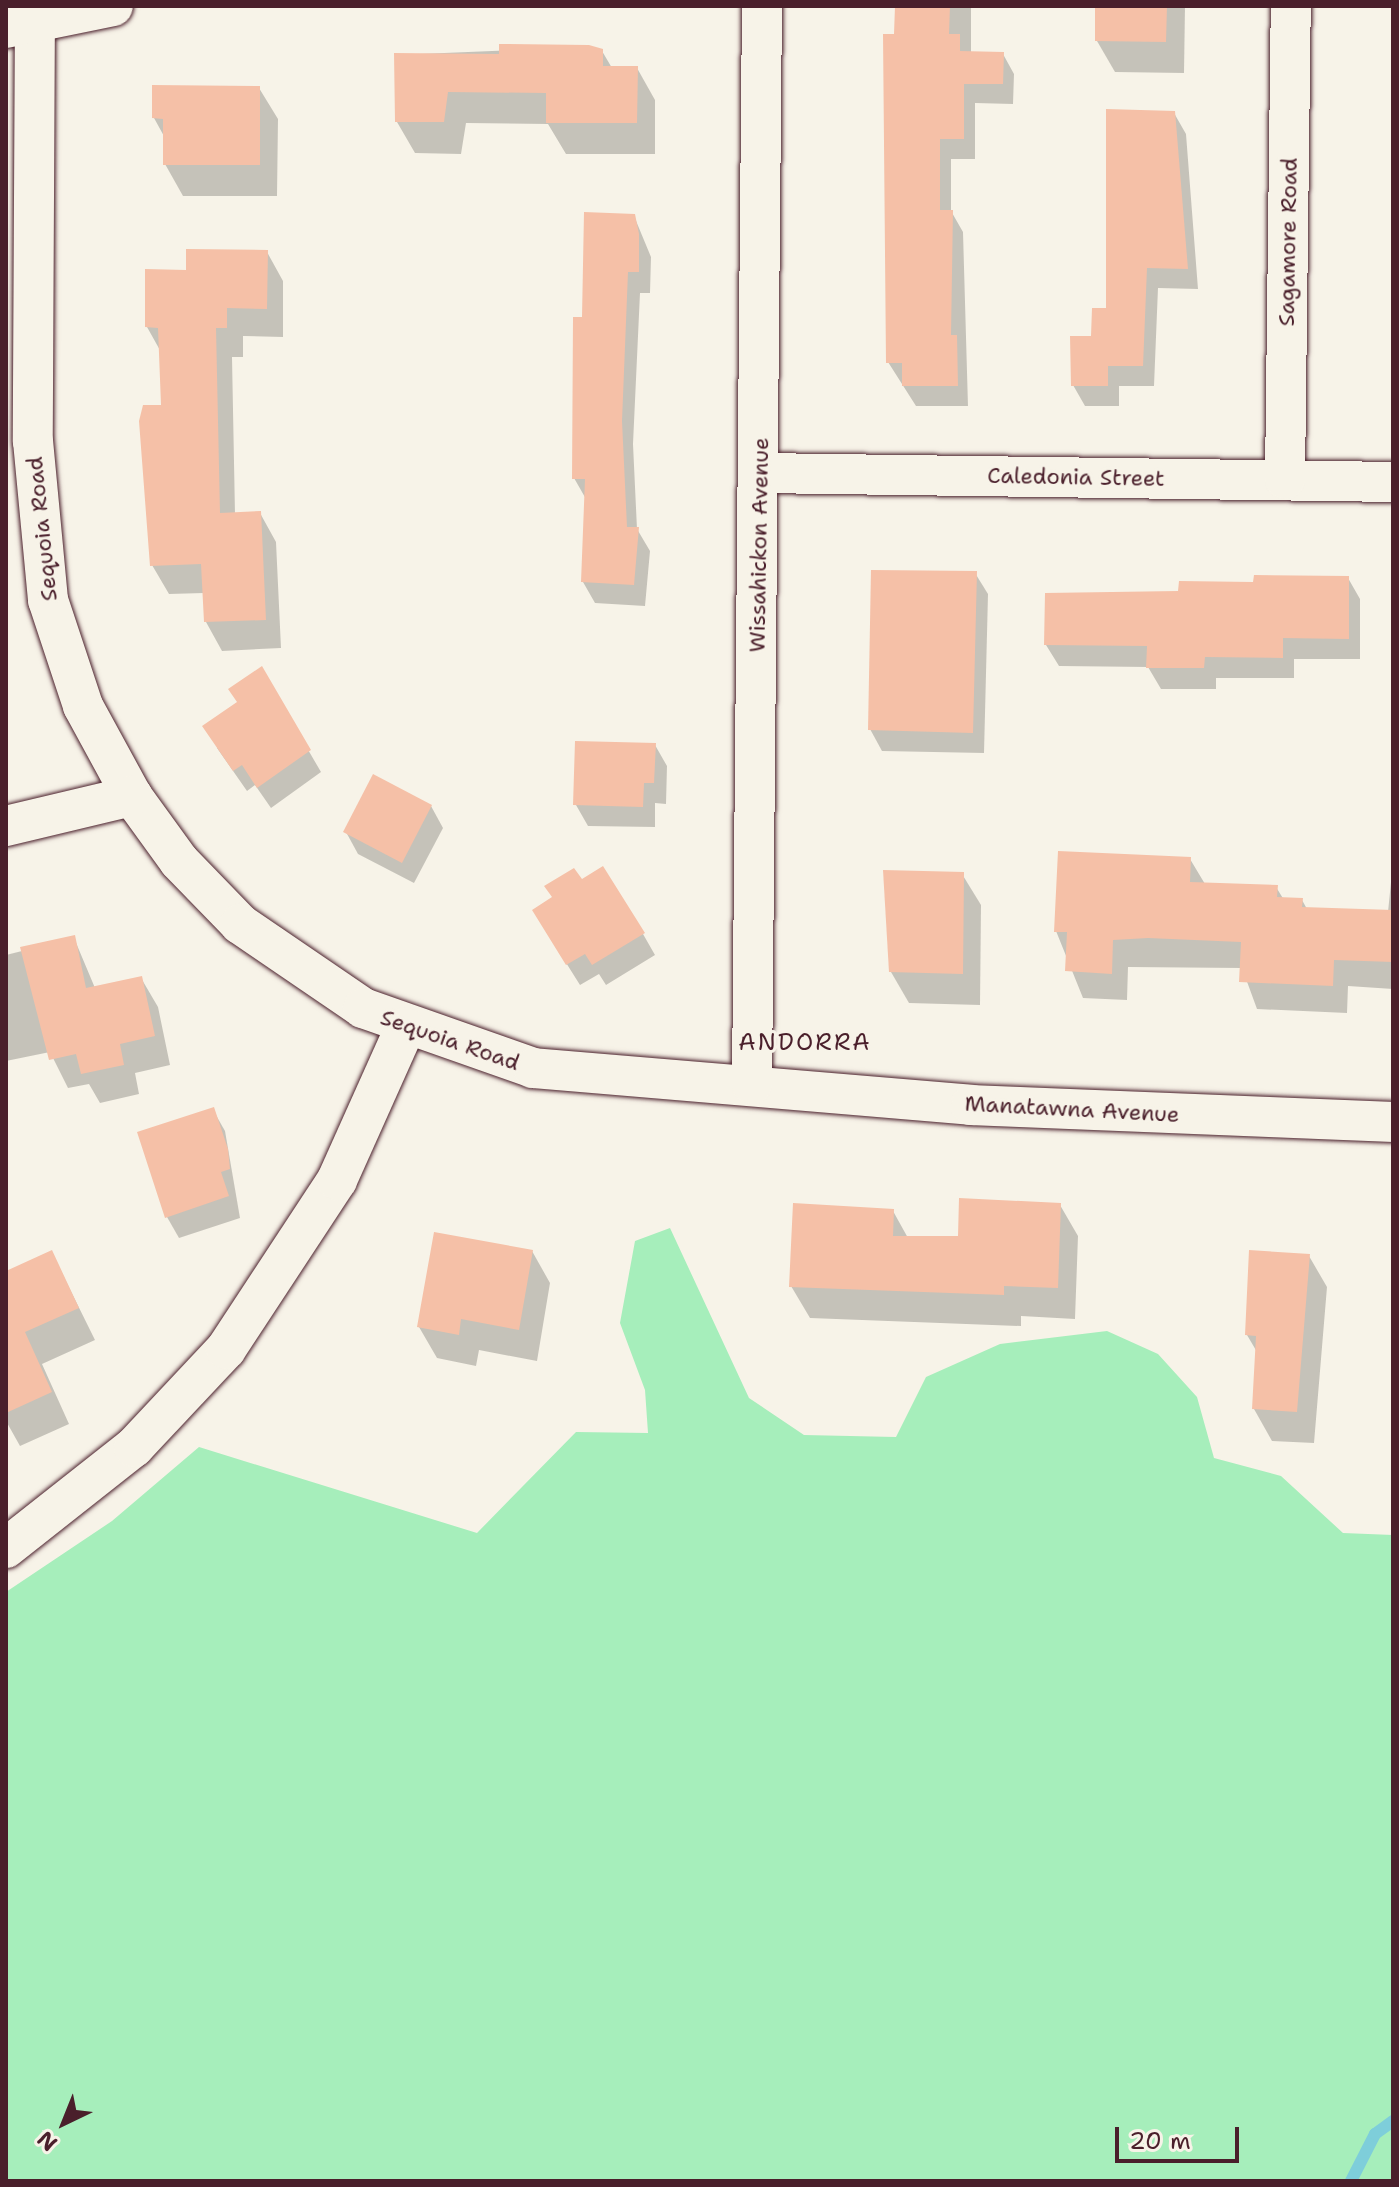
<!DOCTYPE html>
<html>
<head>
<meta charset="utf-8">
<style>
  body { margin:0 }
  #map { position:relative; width:1399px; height:2187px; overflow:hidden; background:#f7f3e8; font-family:"Shantell Sans",sans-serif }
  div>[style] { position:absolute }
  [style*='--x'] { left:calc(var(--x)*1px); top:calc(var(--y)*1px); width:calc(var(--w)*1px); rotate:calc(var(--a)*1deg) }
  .green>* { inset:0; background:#a6eebb }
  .shadow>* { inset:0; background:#0003 }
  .stream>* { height:12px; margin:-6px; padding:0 6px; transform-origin:6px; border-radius:6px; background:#7eceda }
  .building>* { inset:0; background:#f5c0a7 }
  .roads { filter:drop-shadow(0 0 2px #4a1f2b) drop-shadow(0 0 2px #4a1f2b) }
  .minor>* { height:40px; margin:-20px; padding:0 20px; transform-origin:20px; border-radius:20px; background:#f7f3e8 }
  span { translate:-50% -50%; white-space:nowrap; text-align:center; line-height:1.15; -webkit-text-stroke:6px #f7f3e8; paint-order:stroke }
  .street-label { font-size:22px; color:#4a1f2b }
  .neighbourhood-label { font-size:24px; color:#4a1f2b; letter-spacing:2px }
  .frame { position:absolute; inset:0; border:8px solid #4a1f2b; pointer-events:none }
  .north { position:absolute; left:24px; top:2083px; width:80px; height:80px; -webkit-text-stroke:6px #f7f3e8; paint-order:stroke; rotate:223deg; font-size:22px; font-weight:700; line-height:32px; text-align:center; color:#4a1f2b }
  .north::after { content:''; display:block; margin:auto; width:28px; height:36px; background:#4a1f2b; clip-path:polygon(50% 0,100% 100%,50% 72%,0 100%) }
  .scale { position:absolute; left:1115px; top:2127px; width:124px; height:36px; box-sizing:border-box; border:4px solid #4a1f2b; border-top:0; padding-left:10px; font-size:24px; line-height:28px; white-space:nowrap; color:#4a1f2b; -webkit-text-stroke:6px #f7f3e8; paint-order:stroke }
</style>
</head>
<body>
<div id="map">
  <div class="green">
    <i style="clip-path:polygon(670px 1228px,749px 1398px,804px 1435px,896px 1437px,926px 1377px,1000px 1344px,1107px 1331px,1158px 1354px,1197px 1397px,1214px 1458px,1281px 1476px,1343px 1533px,1393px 1535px,1393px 2181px,6px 2181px,6px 1592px,112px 1521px,199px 1447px,477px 1533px,576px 1432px,648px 1433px,645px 1390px,620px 1323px,635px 1241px)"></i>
  </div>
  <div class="shadow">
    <i style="clip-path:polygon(896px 6px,971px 6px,971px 53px,1003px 54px,1014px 74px,1013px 104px,975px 103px,975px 159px,951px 159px,951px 211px,963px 232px,968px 406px,916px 406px,888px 362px)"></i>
    <i style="clip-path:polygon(1097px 6px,1185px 6px,1184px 73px,1115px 72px,1097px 41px)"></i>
    <i style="clip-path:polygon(588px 47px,602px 51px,612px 68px,637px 68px,655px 100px,655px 154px,566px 154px,548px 124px,466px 123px,461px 154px,415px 153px,397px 122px,396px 55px)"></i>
    <i style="clip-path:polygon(259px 88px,278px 119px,277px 196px,183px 196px,165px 164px,165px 138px,154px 118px)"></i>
    <i style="clip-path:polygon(1174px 113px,1186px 134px,1198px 289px,1158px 288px,1154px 386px,1119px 386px,1119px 406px,1085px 406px,1073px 385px,1108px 310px)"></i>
    <i style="clip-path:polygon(634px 216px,651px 257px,650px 293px,640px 293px,633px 444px,637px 529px,650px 551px,645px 606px,595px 603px,583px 582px,586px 499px,574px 478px,584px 319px)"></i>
    <i style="clip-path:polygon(267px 252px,283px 281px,283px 337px,243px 336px,243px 357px,232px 357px,235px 514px,260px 513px,276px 542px,281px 648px,222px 651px,206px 622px,204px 593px,169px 594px,152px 565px,163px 407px,161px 352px,147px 327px,188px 272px)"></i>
    <i style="clip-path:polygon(975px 573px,988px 594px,984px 753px,882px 751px,870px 729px)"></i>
    <i style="clip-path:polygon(1348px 578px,1360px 599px,1360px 659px,1294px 659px,1294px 678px,1216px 678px,1216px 689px,1161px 689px,1148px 667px,1059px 666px,1046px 645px,1255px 584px)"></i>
    <i style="clip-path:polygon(261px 669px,321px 772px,271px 808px,255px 785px,247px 791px,217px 748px)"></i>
    <i style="clip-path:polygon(655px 745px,667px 766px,666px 804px,655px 803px,655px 827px,588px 826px,576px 805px)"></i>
    <i style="clip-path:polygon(431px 806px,443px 828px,414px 883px,358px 854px,346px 832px)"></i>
    <i style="clip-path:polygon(1190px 859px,1205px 884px,1276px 887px,1284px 900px,1302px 900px,1307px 909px,1388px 912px,1393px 862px,1393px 989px,1348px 986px,1347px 1013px,1257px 1009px,1242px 968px,1128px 967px,1127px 1000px,1083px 998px,1056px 931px)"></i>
    <i style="clip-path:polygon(962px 874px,981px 905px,980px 1005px,909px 1003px,891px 972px)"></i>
    <i style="clip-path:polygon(581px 882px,643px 934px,655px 955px,606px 985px,599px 974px,580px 985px,546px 931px)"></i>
    <i style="clip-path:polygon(74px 938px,95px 988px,141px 978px,158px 1007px,170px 1065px,135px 1073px,139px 1094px,100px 1103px,89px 1084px,68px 1088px,50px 1052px,6px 1061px,6px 955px)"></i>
    <i style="clip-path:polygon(213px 1110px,225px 1131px,240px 1218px,179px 1238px,167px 1217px)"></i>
    <i style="clip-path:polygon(1060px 1205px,1078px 1236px,1075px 1319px,1021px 1316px,1021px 1326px,810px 1318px,791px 1286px,893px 1211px,908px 1238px,960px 1238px)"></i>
    <i style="clip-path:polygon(532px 1251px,550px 1283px,537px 1361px,479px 1350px,476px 1366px,437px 1358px,419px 1327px)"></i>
    <i style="clip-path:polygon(52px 1253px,95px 1340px,42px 1364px,69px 1424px,20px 1446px,6px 1421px,6px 1273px)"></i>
    <i style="clip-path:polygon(1309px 1256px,1327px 1287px,1314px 1443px,1272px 1441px,1254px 1409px,1257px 1352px,1247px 1335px)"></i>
  </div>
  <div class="stream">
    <i style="--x:1351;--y:2181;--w:53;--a:-62.9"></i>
    <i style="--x:1375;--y:2134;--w:22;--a:-36"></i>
  </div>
  <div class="building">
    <i style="clip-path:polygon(895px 6px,950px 6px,949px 34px,960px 34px,960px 51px,1004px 52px,1003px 84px,964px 84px,964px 139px,940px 139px,940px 210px,953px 210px,951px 335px,957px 335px,958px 386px,902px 386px,902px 363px,886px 363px,883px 34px,894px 34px)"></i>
    <i style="clip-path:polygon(1095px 6px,1167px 6px,1166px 42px,1095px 41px)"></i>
    <i style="clip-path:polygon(499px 44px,589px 45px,603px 49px,603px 66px,638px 66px,637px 123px,546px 123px,546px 93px,448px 92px,444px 122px,395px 122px,394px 53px,499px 54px)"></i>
    <i style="clip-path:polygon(152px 85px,260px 86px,260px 165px,163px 165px,163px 119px,152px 118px)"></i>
    <i style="clip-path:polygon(1106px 109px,1175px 111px,1188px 269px,1147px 268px,1143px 366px,1108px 366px,1108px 386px,1071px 386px,1070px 336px,1091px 336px,1092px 308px,1106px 308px)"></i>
    <i style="clip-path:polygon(584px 212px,635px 214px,639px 234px,639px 272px,628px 272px,622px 421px,627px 527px,639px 527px,634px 585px,581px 582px,585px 479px,572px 479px,573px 317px,582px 317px)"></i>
    <i style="clip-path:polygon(186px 249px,268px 250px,267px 309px,227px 308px,227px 328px,216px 328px,220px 513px,261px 511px,266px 620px,204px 622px,201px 564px,150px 566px,139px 421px,143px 405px,161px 405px,158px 328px,145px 327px,145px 269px,186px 270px)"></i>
    <i style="clip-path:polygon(871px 570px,977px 571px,973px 733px,868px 730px)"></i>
    <i style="clip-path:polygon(1254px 575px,1349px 576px,1349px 639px,1283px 638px,1283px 658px,1205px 657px,1204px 668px,1146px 668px,1147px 646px,1044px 645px,1045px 593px,1178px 591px,1179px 581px,1253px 582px)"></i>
    <i style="clip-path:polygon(262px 666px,311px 750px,257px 788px,242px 765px,233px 771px,202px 726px,237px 702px,228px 689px)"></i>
    <i style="clip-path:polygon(575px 741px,656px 743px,654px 783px,644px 783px,643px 807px,573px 805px)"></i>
    <i style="clip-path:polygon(373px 774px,432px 805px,402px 863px,343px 832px)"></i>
    <i style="clip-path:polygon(1058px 851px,1191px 857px,1190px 882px,1278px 885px,1277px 897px,1303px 898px,1302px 907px,1393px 910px,1393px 962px,1334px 960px,1333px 986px,1239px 982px,1241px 942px,1148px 938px,1113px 940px,1112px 974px,1065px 971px,1067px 932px,1054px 932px)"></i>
    <i style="clip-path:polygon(603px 866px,645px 933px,592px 965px,585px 954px,566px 965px,532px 910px,552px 897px,544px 886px,574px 868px,582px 879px)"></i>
    <i style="clip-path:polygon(883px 870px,964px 872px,963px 974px,889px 972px)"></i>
    <i style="clip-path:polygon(75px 935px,86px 988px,142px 976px,155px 1036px,120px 1044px,124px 1065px,81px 1074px,76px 1054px,49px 1060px,20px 947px)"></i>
    <i style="clip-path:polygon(214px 1107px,228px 1149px,230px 1169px,221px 1172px,229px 1196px,165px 1218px,137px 1132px)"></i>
    <i style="clip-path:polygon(959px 1198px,1061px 1203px,1058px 1288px,1004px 1286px,1004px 1295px,789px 1287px,793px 1203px,894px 1209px,893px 1236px,958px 1236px)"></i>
    <i style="clip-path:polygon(434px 1232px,533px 1250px,519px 1330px,461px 1319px,459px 1335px,417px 1327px)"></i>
    <i style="clip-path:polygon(52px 1250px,79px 1308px,25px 1332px,52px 1392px,6px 1413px,6px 1271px)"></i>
    <i style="clip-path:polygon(1249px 1250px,1310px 1254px,1297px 1412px,1252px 1409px,1256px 1336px,1245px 1335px)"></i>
  </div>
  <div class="roads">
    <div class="minor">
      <i style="--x:35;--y:6;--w:435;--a:90.3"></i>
      <i style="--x:33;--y:441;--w:160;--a:84.6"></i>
      <i style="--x:48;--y:600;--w:112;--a:71.7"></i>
      <i style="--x:83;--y:706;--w:102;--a:61.4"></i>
      <i style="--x:132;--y:796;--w:80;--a:54.1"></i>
      <i style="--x:179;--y:861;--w:88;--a:45.9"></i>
      <i style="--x:240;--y:924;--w:149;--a:34.3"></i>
      <i style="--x:363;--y:1008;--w:180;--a:19.4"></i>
      <i style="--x:533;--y:1068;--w:440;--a:4.8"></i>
      <i style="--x:971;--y:1105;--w:422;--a:2.3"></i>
      <i style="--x:6;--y:28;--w:109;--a:-11.6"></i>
      <i style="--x:760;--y:473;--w:633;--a:0.81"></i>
      <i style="--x:1285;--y:479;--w:473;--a:-89.3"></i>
      <i style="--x:6;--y:826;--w:130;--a:-13.4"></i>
      <i style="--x:752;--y:1084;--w:1078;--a:-89.47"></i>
      <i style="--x:6;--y:1548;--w:163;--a:-38.3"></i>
      <i style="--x:134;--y:1447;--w:134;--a:-46.8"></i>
      <i style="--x:226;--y:1349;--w:202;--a:-56.7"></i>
      <i style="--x:337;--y:1180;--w:167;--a:-65.9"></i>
    </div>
  </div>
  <div class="street-label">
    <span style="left:1288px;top:242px;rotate:-89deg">Sagamore Road</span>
    <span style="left:1076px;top:477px;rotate:1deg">Caledonia Street</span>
    <span style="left:42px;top:529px;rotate:-96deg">Sequoia Road</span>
    <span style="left:759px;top:545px;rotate:-89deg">Wissahickon Avenue</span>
    <span style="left:450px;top:1040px;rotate:19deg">Sequoia Road</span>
    <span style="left:1072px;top:1109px;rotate:3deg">Manatawna Avenue</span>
  </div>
  <div class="neighbourhood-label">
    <span style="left:805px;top:1043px">ANDORRA</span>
  </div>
  <div class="frame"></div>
  <div class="north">N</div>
  <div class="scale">20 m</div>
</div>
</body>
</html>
